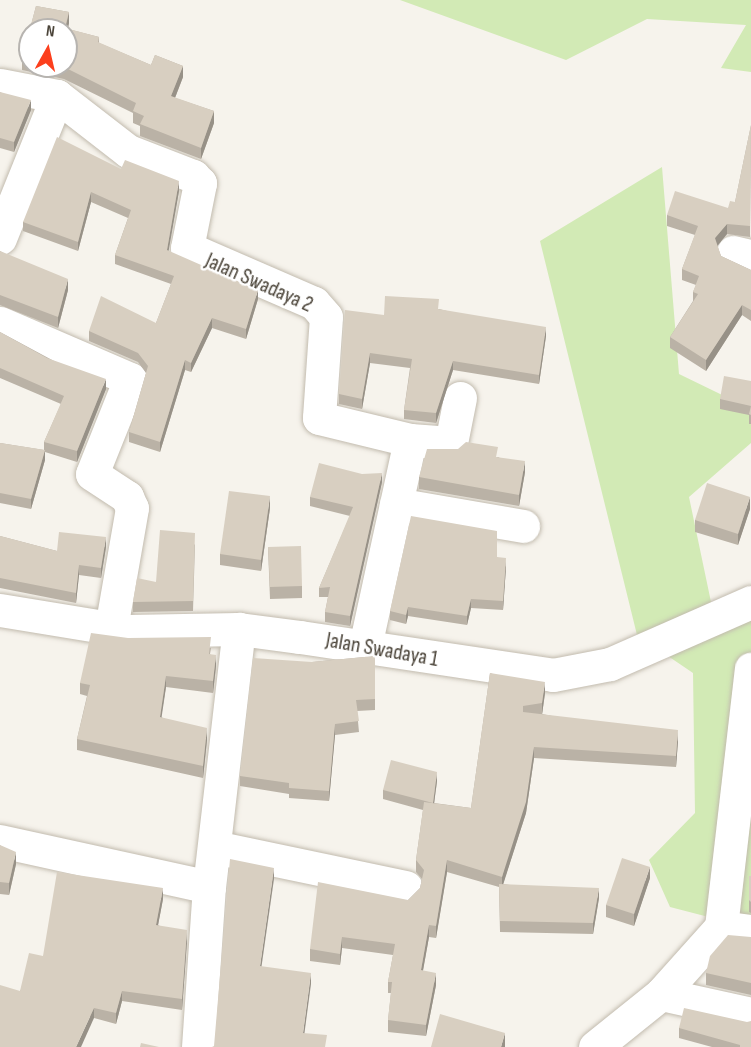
<!DOCTYPE html>
<html>
<head>
<meta charset="utf-8">
<style>
  body { margin:0 }
  #map { position:relative; width:751px; height:1047px; overflow:hidden; background:#f6f3ec; font-family:"Sofia Sans Condensed",sans-serif }
  div>[style] { position:absolute }
  [style*='--x'] { left:calc(var(--x)*1px); top:calc(var(--y)*1px); width:calc(var(--w)*1px); rotate:calc(var(--a)*1deg) }
  .green>* { inset:0; background:#d2eab5 }
  .roads { filter:drop-shadow(0 0 2px #c2bbae) drop-shadow(0 0 2px #c2bbae) }
  .minor>* { height:33px; margin:-16.5px; padding:0 16.5px; transform-origin:16.5px; border-radius:16.5px; background:#fff }
  .wall>* { inset:0; background:#bab2a6 }
  .shaded-wall>* { inset:0; background:#979187 }
  .building>* { inset:0; background:#d8cfc1 }
  span { translate:-50% -50%; white-space:nowrap; text-align:center; line-height:1.15; -webkit-text-stroke:5px #fff; paint-order:stroke }
  .street-label { font-size:22px; color:#4b4439 }
  .north { position:absolute; left:18px; top:18px; width:60px; height:60px; box-sizing:border-box; background:#fff; border:2px solid #b7b4b0; border-radius:50%; rotate:8deg; font-size:16px; font-weight:700; line-height:24px; text-align:center; color:#4b4439 }
  .north::after { content:''; display:block; margin:auto; width:21px; height:27px; background:#fc3f1d; clip-path:polygon(50% 0,100% 100%,50% 72%,0 100%) }
</style>
</head>
<body>
<div id="map">
  <div class="green">
    <i style="clip-path:polygon(400px 0,751px 0,751px 72px,721px 68px,746px 25px,647px 19px,566px 60px)"></i>
    <i style="clip-path:polygon(662px 167px,679px 374px,751px 409px,751px 443px,689px 497px,711px 602px,751px 617px,751px 928px,670px 907px,649px 860px,695px 813px,693px 673px,637px 635px,540px 241px)"></i>
  </div>
  <div class="roads">
    <div class="minor">
      <i style="--x:0;--y:85;--w:58;--a:10.9"></i>
      <i style="--x:57;--y:96;--w:90;--a:37.8"></i>
      <i style="--x:128;--y:151;--w:70;--a:21"></i>
      <i style="--x:193;--y:176;--w:10;--a:45"></i>
      <i style="--x:200;--y:183;--w:66;--a:101.3"></i>
      <i style="--x:187;--y:248;--w:138;--a:23.4"></i>
      <i style="--x:314;--y:303;--w:18;--a:49"></i>
      <i style="--x:326;--y:317;--w:101;--a:94"></i>
      <i style="--x:319;--y:418;--w:94;--a:13.6"></i>
      <i style="--x:410;--y:440;--w:211;--a:102.3"></i>
      <i style="--x:0;--y:238;--w:153;--a:-68.1"></i>
      <i style="--x:733;--y:252;--w:18;--a:13"></i>
      <i style="--x:0;--y:323;--w:142;--a:23.3"></i>
      <i style="--x:130;--y:379;--w:102;--a:111.8"></i>
      <i style="--x:92;--y:474;--w:42;--a:33.3"></i>
      <i style="--x:127;--y:497;--w:12;--a:66"></i>
      <i style="--x:132;--y:508;--w:122;--a:99.9"></i>
      <i style="--x:410;--y:440;--w:41;--a:4.2"></i>
      <i style="--x:451;--y:443;--w:46;--a:-78.7"></i>
      <i style="--x:396;--y:504;--w:129;--a:9.8"></i>
      <i style="--x:0;--y:610;--w:130;--a:9.3"></i>
      <i style="--x:128;--y:631;--w:111;--a:-1"></i>
      <i style="--x:239;--y:629;--w:62;--a:7.5"></i>
      <i style="--x:300;--y:637;--w:256;--a:8.5"></i>
      <i style="--x:553;--y:675;--w:58;--a:-10.9"></i>
      <i style="--x:610;--y:664;--w:154;--a:-23.7"></i>
      <i style="--x:0;--y:841;--w:214;--a:12.4"></i>
      <i style="--x:214;--y:847;--w:196;--a:11.8"></i>
      <i style="--x:721;--y:927;--w:30;--a:8"></i>
      <i style="--x:661;--y:994;--w:92;--a:12.5"></i>
      <i style="--x:198;--y:1047;--w:160;--a:-86.1"></i>
      <i style="--x:209;--y:887;--w:260;--a:-83.4"></i>
      <i style="--x:595;--y:1047;--w:85;--a:-38.8"></i>
      <i style="--x:661;--y:994;--w:90;--a:-48.2"></i>
      <i style="--x:721;--y:927;--w:260;--a:-83.4"></i>
    </div>
  </div>
  <div class="wall">
    <i style="clip-path:polygon(evenodd,36px 6px,69px 12px,69px 23px,68px 29px,99px 37px,99px 43px,151px 65px,155px 55px,183px 66px,183px 77px,175px 98px,214px 111px,214px 123px,201px 159px,140px 136px,140px 126px,133px 123px,133px 113px,64px 79px,22px 70px,22px 59px,36px 6px,30px 30px,66px 30px,66px 66px,30px 66px,30px 30px)"></i>
    <i style="clip-path:polygon(0 92px,31px 110px,14px 152px,0 148px)"></i>
    <i style="clip-path:polygon(751px 125px,750px 237px,727px 234px,717px 245px,721px 256px,751px 270px,751px 321px,742px 315px,706px 371px,670px 348px,670px 337px,693px 301px,693px 292px,696px 285px,682px 280px,682px 269px,695px 235px,667px 226px,667px 215px,728px 208px,735px 202px)"></i>
    <i style="clip-path:polygon(121px 169px,179px 191px,168px 251px,258px 299px,246px 339px,212px 328px,191px 372px,185px 370px,160px 452px,129px 442px,129px 432px,146px 373px,138px 362px,89px 341px,89px 331px,156px 323px,171px 284px,115px 264px,115px 255px,128px 218px,91px 202px,78px 251px,23px 231px,23px 222px)"></i>
    <i style="clip-path:polygon(0 251px,68px 290px,58px 328px,0 305px)"></i>
    <i style="clip-path:polygon(439px 309px,546px 336px,539px 384px,453px 370px,436px 423px,404px 419px,404px 410px,410px 368px,370px 363px,362px 409px,339px 404px,339px 394px,384px 315px)"></i>
    <i style="clip-path:polygon(0 332px,106px 389px,77px 462px,45px 452px,45px 460px,31px 509px,0 503px,0 443px,44px 450px,44px 442px,61px 404px,0 378px)"></i>
    <i style="clip-path:polygon(751px 381px,751px 424px,749px 424px,749px 415px,720px 409px,720px 399px)"></i>
    <i style="clip-path:polygon(498px 457px,525px 472px,519px 506px,419px 489px,419px 477px)"></i>
    <i style="clip-path:polygon(382px 482px,350px 626px,325px 622px,325px 612px,328px 597px,319px 597px,319px 588px,350px 516px,310px 506px,310px 497px)"></i>
    <i style="clip-path:polygon(270px 508px,261px 571px,220px 565px,220px 554px)"></i>
    <i style="clip-path:polygon(750px 509px,738px 545px,695px 532px,695px 520px)"></i>
    <i style="clip-path:polygon(0 536px,57px 551px,106px 547px,101px 578px,79px 575px,76px 603px,0 588px)"></i>
    <i style="clip-path:polygon(195px 544px,193px 611px,133px 612px,133px 602px,156px 582px)"></i>
    <i style="clip-path:polygon(268px 547px,302px 586px,302px 598px,270px 599px)"></i>
    <i style="clip-path:polygon(497px 557px,506px 567px,503px 610px,471px 608px,467px 625px,408px 616px,406px 624px,390px 620px,390px 611px)"></i>
    <i style="clip-path:polygon(128px 638px,211px 648px,210px 654px,216px 666px,213px 693px,166px 687px,161px 717px,207px 740px,203px 778px,77px 750px,77px 739px,87px 696px,80px 694px,80px 683px)"></i>
    <i style="clip-path:polygon(375px 656px,375px 710px,357px 711px,359px 732px,335px 735px,329px 801px,289px 798px,289px 794px,240px 786px,240px 776px,312px 662px)"></i>
    <i style="clip-path:polygon(490px 673px,545px 693px,542px 714px,678px 741px,676px 767px,534px 758px,526px 813px,503px 884px,599px 898px,593px 934px,500px 932px,499px 887px,447px 872px,436px 938px,429px 937px,423px 971px,436px 985px,426px 1036px,388px 1032px,388px 1020px,391px 993px,388px 993px,388px 982px,393px 955px,342px 948px,340px 965px,310px 961px,310px 949px,408px 900px,420px 888px,422px 879px,416px 872px,416px 860px,423px 810px,383px 799px,383px 790px,437px 781px,434px 803px,471px 808px)"></i>
    <i style="clip-path:polygon(0 845px,16px 864px,9px 895px,0 894px)"></i>
    <i style="clip-path:polygon(749px 876px,751px 876px,751px 913px,749px 912px)"></i>
    <i style="clip-path:polygon(650px 878px,634px 926px,606px 917px,606px 905px)"></i>
    <i style="clip-path:polygon(163px 899px,158px 925px,187px 941px,182px 1010px,122px 1001px,116px 1024px,94px 1018px,20px 991px,43px 956px)"></i>
    <i style="clip-path:polygon(751px 937px,751px 995px,706px 985px,706px 973px)"></i>
    <i style="clip-path:polygon(747px 1022px,751px 1047px,712px 1047px,679px 1038px,679px 1028px)"></i>
  </div>
  <div class="shaded-wall">
    <i style="clip-path:polygon(69px 12px,69px 23px,66px 35px,65px 30px)"></i>
    <i style="clip-path:polygon(183px 66px,183px 77px,171px 108px,171px 96px)"></i>
    <i style="clip-path:polygon(31px 100px,31px 110px,14px 152px,14px 142px)"></i>
    <i style="clip-path:polygon(214px 111px,214px 123px,201px 159px,201px 148px)"></i>
    <i style="clip-path:polygon(179px 181px,179px 191px,167px 260px,167px 250px)"></i>
    <i style="clip-path:polygon(91px 192px,91px 202px,78px 251px,78px 242px)"></i>
    <i style="clip-path:polygon(727px 224px,727px 234px,715px 249px,715px 238px)"></i>
    <i style="clip-path:polygon(68px 279px,68px 290px,58px 328px,58px 317px)"></i>
    <i style="clip-path:polygon(258px 290px,258px 299px,246px 339px,246px 329px)"></i>
    <i style="clip-path:polygon(742px 305px,742px 315px,706px 371px,706px 360px)"></i>
    <i style="clip-path:polygon(212px 318px,212px 328px,191px 372px,191px 363px)"></i>
    <i style="clip-path:polygon(546px 327px,546px 336px,539px 384px,539px 375px)"></i>
    <i style="clip-path:polygon(370px 353px,370px 363px,362px 409px,362px 399px)"></i>
    <i style="clip-path:polygon(185px 360px,185px 370px,160px 452px,160px 442px)"></i>
    <i style="clip-path:polygon(453px 361px,453px 370px,436px 423px,436px 413px)"></i>
    <i style="clip-path:polygon(106px 379px,106px 389px,77px 462px,77px 451px)"></i>
    <i style="clip-path:polygon(45px 450px,45px 460px,31px 509px,31px 499px)"></i>
    <i style="clip-path:polygon(525px 461px,525px 472px,519px 506px,519px 495px)"></i>
    <i style="clip-path:polygon(382px 473px,382px 482px,350px 626px,350px 616px)"></i>
    <i style="clip-path:polygon(270px 496px,270px 508px,261px 571px,261px 560px)"></i>
    <i style="clip-path:polygon(750px 497px,750px 509px,738px 545px,738px 534px)"></i>
    <i style="clip-path:polygon(106px 537px,106px 547px,101px 578px,101px 568px)"></i>
    <i style="clip-path:polygon(506px 558px,506px 567px,503px 610px,503px 601px)"></i>
    <i style="clip-path:polygon(79px 565px,79px 575px,76px 603px,76px 593px)"></i>
    <i style="clip-path:polygon(471px 599px,471px 608px,467px 625px,467px 616px)"></i>
    <i style="clip-path:polygon(408px 607px,408px 616px,406px 624px,406px 615px)"></i>
    <i style="clip-path:polygon(216px 655px,216px 666px,213px 693px,213px 681px)"></i>
    <i style="clip-path:polygon(166px 676px,166px 687px,160px 728px,160px 717px)"></i>
    <i style="clip-path:polygon(545px 682px,545px 693px,542px 715px,542px 703px)"></i>
    <i style="clip-path:polygon(335px 724px,335px 735px,329px 801px,329px 791px)"></i>
    <i style="clip-path:polygon(207px 728px,207px 740px,203px 778px,203px 766px)"></i>
    <i style="clip-path:polygon(678px 730px,678px 741px,676px 767px,676px 756px)"></i>
    <i style="clip-path:polygon(534px 747px,534px 758px,526px 813px,502px 888px,502px 877px)"></i>
    <i style="clip-path:polygon(437px 772px,437px 781px,433px 812px,433px 803px)"></i>
    <i style="clip-path:polygon(16px 852px,16px 864px,9px 895px,9px 883px)"></i>
    <i style="clip-path:polygon(447px 860px,447px 872px,436px 938px,436px 926px)"></i>
    <i style="clip-path:polygon(650px 867px,650px 878px,634px 926px,634px 914px)"></i>
    <i style="clip-path:polygon(274px 868px,274px 879px,260px 977px,260px 966px)"></i>
    <i style="clip-path:polygon(163px 888px,163px 899px,156px 936px,156px 925px)"></i>
    <i style="clip-path:polygon(599px 888px,599px 898px,593px 934px,593px 923px)"></i>
    <i style="clip-path:polygon(429px 925px,429px 937px,421px 981px,421px 970px)"></i>
    <i style="clip-path:polygon(187px 930px,187px 941px,182px 1010px,182px 999px)"></i>
    <i style="clip-path:polygon(342px 937px,342px 948px,340px 965px,340px 954px)"></i>
    <i style="clip-path:polygon(311px 973px,311px 984px,303px 1044px,303px 1033px)"></i>
    <i style="clip-path:polygon(436px 973px,436px 985px,426px 1036px,426px 1025px)"></i>
    <i style="clip-path:polygon(122px 991px,122px 1001px,116px 1024px,116px 1013px)"></i>
    <i style="clip-path:polygon(94px 1008px,94px 1018px,81px 1047px,76px 1047px)"></i>
    <i style="clip-path:polygon(505px 1033px,505px 1047px,501px 1047px)"></i>
  </div>
  <div class="building">
    <i style="clip-path:polygon(36px 6px,69px 12px,65px 28px,99px 37px,98px 42px,151px 65px,155px 55px,183px 66px,171px 96px,214px 111px,201px 148px,140px 124px,144px 116px,133px 111px,136px 103px,64px 67px,57px 66px,66px 66px,66px 30px,30px 30px,30px 60px,22px 59px)"></i>
    <i style="clip-path:polygon(0 92px,31px 100px,14px 142px,0 138px)"></i>
    <i style="clip-path:polygon(751px 125px,750px 226px,727px 224px,715px 238px,721px 256px,751px 270px,751px 310px,742px 305px,706px 360px,670px 337px,698px 294px,693px 292px,699px 276px,682px 269px,698px 226px,667px 215px,675px 191px,728px 208px,730px 201px,735px 202px)"></i>
    <i style="clip-path:polygon(57px 137px,121px 169px,125px 160px,179px 181px,167px 250px,258px 290px,246px 329px,212px 318px,191px 363px,185px 360px,160px 442px,129px 432px,148px 366px,138px 353px,89px 331px,101px 296px,156px 323px,174px 276px,115px 255px,131px 210px,91px 192px,78px 242px,23px 222px)"></i>
    <i style="clip-path:polygon(0 251px,68px 279px,58px 317px,0 295px)"></i>
    <i style="clip-path:polygon(385px 296px,439px 299px,438px 309px,546px 327px,539px 375px,453px 361px,436px 413px,404px 410px,412px 359px,370px 353px,362px 399px,339px 394px,345px 310px,384px 315px)"></i>
    <i style="clip-path:polygon(0 332px,47px 358px,106px 379px,77px 451px,44px 442px,64px 396px,0 368px)"></i>
    <i style="clip-path:polygon(724px 376px,751px 381px,751px 415px,749px 414px,751px 406px,720px 399px)"></i>
    <i style="clip-path:polygon(466px 442px,498px 447px,496px 457px,525px 461px,519px 495px,419px 477px,427px 449px,458px 449px)"></i>
    <i style="clip-path:polygon(0 443px,45px 450px,31px 499px,0 493px)"></i>
    <i style="clip-path:polygon(319px 463px,362px 474px,382px 473px,350px 616px,325px 612px,330px 587px,319px 588px,353px 507px,310px 497px)"></i>
    <i style="clip-path:polygon(707px 483px,750px 497px,738px 534px,695px 520px)"></i>
    <i style="clip-path:polygon(229px 491px,270px 496px,261px 560px,220px 554px)"></i>
    <i style="clip-path:polygon(411px 516px,497px 531px,497px 557px,506px 558px,503px 601px,471px 599px,467px 616px,408px 607px,406px 615px,390px 611px)"></i>
    <i style="clip-path:polygon(160px 530px,195px 533px,193px 601px,133px 602px,137px 578px,156px 582px)"></i>
    <i style="clip-path:polygon(59px 532px,106px 537px,101px 568px,79px 565px,76px 593px,0 578px,0 536px,57px 551px)"></i>
    <i style="clip-path:polygon(301px 546px,302px 586px,270px 587px,268px 547px)"></i>
    <i style="clip-path:polygon(91px 633px,128px 638px,211px 637px,209px 654px,216px 655px,213px 681px,166px 676px,160px 717px,207px 728px,203px 766px,77px 739px,90px 685px,80px 683px)"></i>
    <i style="clip-path:polygon(375px 656px,375px 699px,356px 700px,359px 721px,335px 724px,329px 791px,289px 788px,289px 783px,240px 776px,253px 658px,312px 662px)"></i>
    <i style="clip-path:polygon(490px 673px,545px 682px,542px 703px,523px 706px,523px 712px,678px 730px,676px 756px,534px 747px,526px 802px,502px 877px,447px 860px,436px 926px,429px 925px,421px 970px,436px 973px,426px 1025px,388px 1020px,392px 982px,388px 982px,395px 944px,342px 937px,340px 954px,310px 949px,318px 882px,408px 900px,420px 888px,424px 870px,416px 860px,424px 802px,471px 808px)"></i>
    <i style="clip-path:polygon(391px 760px,437px 772px,433px 803px,383px 790px)"></i>
    <i style="clip-path:polygon(0 845px,16px 852px,9px 883px,0 882px)"></i>
    <i style="clip-path:polygon(622px 858px,650px 867px,634px 914px,606px 905px)"></i>
    <i style="clip-path:polygon(230px 859px,274px 868px,260px 966px,311px 973px,303px 1033px,327px 1035px,325px 1047px,212px 1047px,214px 1046px)"></i>
    <i style="clip-path:polygon(57px 872px,163px 888px,156px 925px,187px 930px,182px 999px,122px 991px,116px 1013px,94px 1008px,76px 1047px,0 1047px,0 985px,20px 991px,29px 953px,43px 956px)"></i>
    <i style="clip-path:polygon(749px 876px,751px 876px,751px 902px,749px 900px)"></i>
    <i style="clip-path:polygon(499px 884px,599px 888px,593px 923px,500px 921px)"></i>
    <i style="clip-path:polygon(728px 935px,751px 937px,751px 983px,706px 973px,710px 956px)"></i>
    <i style="clip-path:polygon(684px 1008px,747px 1022px,751px 1021px,751px 1047px,740px 1047px,740px 1045px,679px 1028px)"></i>
    <i style="clip-path:polygon(440px 1014px,505px 1033px,501px 1047px,431px 1047px)"></i>
    <i style="clip-path:polygon(141px 1043px,159px 1047px,140px 1047px)"></i>
  </div>
  <div class="street-label">
    <span style="left:259px;top:283px;rotate:24deg">Jalan Swadaya 2</span>
    <span style="left:382px;top:650px;rotate:10deg">Jalan Swadaya 1</span>
  </div>
  <div class="north">N</div>
</div>
</body>
</html>
